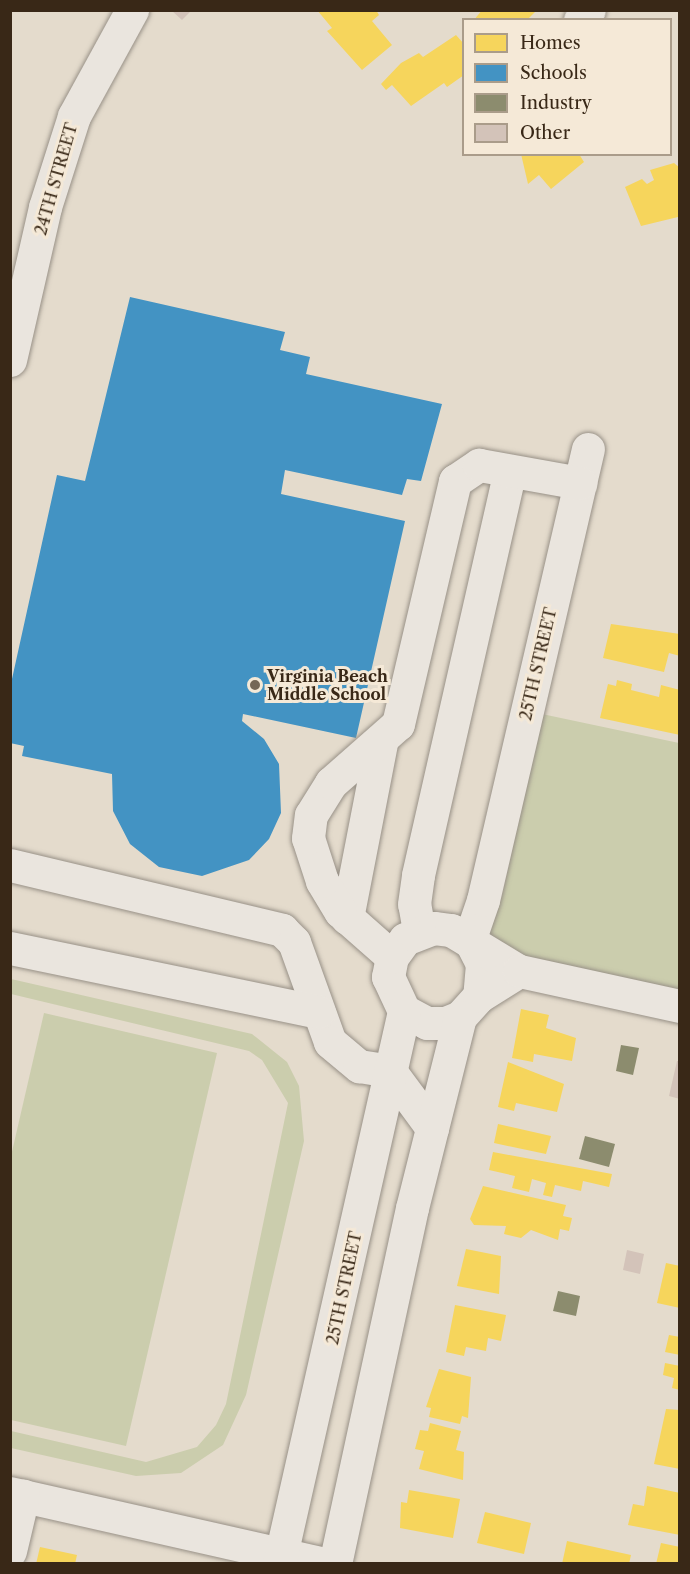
<!DOCTYPE html>
<html>
<head>
<meta charset="utf-8">
<style>
  body { margin:0 }
  #map { position:relative; width:690px; height:1574px; overflow:hidden; background:#e4dbcc; font-family:"Libre Caslon Text",serif }
  div>[style] { position:absolute }
  [style*='--x'] { left:calc(var(--x)*1px); top:calc(var(--y)*1px); width:calc(var(--w)*1px); rotate:calc(var(--a)*1deg) }
  .green>* { inset:0; background:#cbcdad }
  .homes>* { inset:0; background:#f6d55c }
  .schools>* { inset:0; background:#4393c3 }
  .industry>* { inset:0; background:#8c8c6e }
  .building>* { inset:0; background:#d3c3b9 }
  .roads { filter:drop-shadow(0 0 2px #989187) drop-shadow(0 0 2px #989187) }
  .minor>* { height:33px; margin:-16.5px; padding:0 16.5px; transform-origin:16.5px; border-radius:16.5px; background:#eae5de }
  .dots>* { width:16px; height:16px; translate:-50% -50%; box-sizing:border-box; border:3px solid #f5e9d7; border-radius:50% }
  span { translate:-50% -50%; white-space:nowrap; text-align:center; line-height:1.15; -webkit-text-stroke:6px #f5e9d7; paint-order:stroke }
  .street-label { font-size:16px; color:#392817 }
  .poi-label { font-size:16px; color:#392817; font-weight:700 }
  .left { translate:0 -50%; text-align:left }
  .frame { position:absolute; inset:0; border:12px solid #392817; pointer-events:none }
  .legend { position:absolute; left:462px; top:18px; width:210px; height:138px; box-sizing:border-box; background:#f5e9d7; border:2px solid #aa9c8a; margin:0; padding:8px 10px; list-style:none; font-size:18px; color:#392817 }
  .legend li { display:flex; align-items:center; gap:12px; height:30px }
  .legend b { width:30px; border:2px solid #aa9c8a }
</style>
</head>
<body>
<div id="map">
  <div class="green">
    <i style="clip-path:polygon(542px 714px,679px 743px,679px 992px,499px 955px,483px 935px,502px 896px)"></i>
    <i style="clip-path:polygon(11px 979px,252px 1034px,287px 1062px,299px 1086px,304px 1141px,246px 1395px,223px 1445px,181px 1473px,136px 1476px,11px 1448px,11px 1431px,146px 1462px,197px 1447px,216px 1425px,226px 1404px,288px 1103px,262px 1060px,249px 1051px,11px 994px)"></i>
    <i style="clip-path:polygon(44px 1013px,217px 1053px,126px 1446px,11px 1420px,11px 1156px)"></i>
  </div>
  <div class="homes">
    <i style="clip-path:polygon(317px 10px,376px 10px,379px 15px,372px 21px,392px 45px,362px 70px,327px 31px,332px 28px)"></i>
    <i style="clip-path:polygon(482px 10px,537px 10px,527px 20px,474px 20px)"></i>
    <i style="clip-path:polygon(456px 35px,464px 44px,464px 75px,447px 87px,444px 83px,411px 106px,392px 85px,386px 90px,381px 84px,401px 63px,419px 53px,423px 57px)"></i>
    <i style="clip-path:polygon(521px 154px,579px 154px,584px 162px,551px 189px,539px 175px,528px 184px)"></i>
    <i style="clip-path:polygon(674px 163px,680px 168px,678px 217px,641px 226px,625px 187px,642px 179px,647px 184px,654px 180px,650px 170px)"></i>
    <i style="clip-path:polygon(611px 624px,680px 634px,680px 656px,669px 653px,664px 672px,603px 658px)"></i>
    <i style="clip-path:polygon(617px 680px,632px 684px,631px 690px,659px 697px,661px 685px,680px 690px,680px 735px,600px 718px,608px 684px,616px 686px)"></i>
    <i style="clip-path:polygon(521px 1009px,549px 1015px,546px 1028px,576px 1038px,572px 1061px,534px 1054px,533px 1062px,512px 1058px)"></i>
    <i style="clip-path:polygon(508px 1062px,564px 1084px,557px 1112px,516px 1103px,514px 1111px,498px 1107px)"></i>
    <i style="clip-path:polygon(498px 1124px,551px 1136px,546px 1154px,494px 1143px)"></i>
    <i style="clip-path:polygon(493px 1152px,612px 1174px,609px 1187px,583px 1181px,581px 1191px,555px 1185px,552px 1197px,543px 1195px,546px 1183px,532px 1179px,529px 1192px,512px 1188px,515px 1176px,489px 1170px)"></i>
    <i style="clip-path:polygon(483px 1186px,566px 1205px,563px 1216px,572px 1218px,569px 1231px,560px 1229px,558px 1240px,531px 1230px,521px 1238px,504px 1234px,506px 1226px,474px 1225px,470px 1219px)"></i>
    <i style="clip-path:polygon(466px 1249px,501px 1256px,499px 1294px,457px 1286px)"></i>
    <i style="clip-path:polygon(666px 1263px,680px 1266px,680px 1308px,657px 1303px)"></i>
    <i style="clip-path:polygon(455px 1305px,506px 1315px,501px 1341px,488px 1338px,486px 1351px,466px 1347px,464px 1356px,446px 1352px)"></i>
    <i style="clip-path:polygon(669px 1335px,680px 1337px,680px 1355px,665px 1352px)"></i>
    <i style="clip-path:polygon(665px 1363px,680px 1366px,680px 1390px,672px 1388px,674px 1378px,663px 1375px)"></i>
    <i style="clip-path:polygon(439px 1369px,471px 1377px,468px 1418px,462px 1416px,460px 1424px,429px 1417px,431px 1408px,426px 1407px)"></i>
    <i style="clip-path:polygon(666px 1409px,680px 1410px,680px 1469px,654px 1464px)"></i>
    <i style="clip-path:polygon(430px 1423px,461px 1431px,456px 1450px,464px 1452px,463px 1480px,419px 1469px,424px 1451px,415px 1449px,420px 1430px,428px 1431px)"></i>
    <i style="clip-path:polygon(647px 1486px,680px 1493px,680px 1535px,628px 1525px,633px 1504px,644px 1506px)"></i>
    <i style="clip-path:polygon(409px 1490px,460px 1499px,453px 1538px,400px 1528px,401px 1502px,407px 1503px)"></i>
    <i style="clip-path:polygon(485px 1512px,531px 1523px,524px 1554px,477px 1543px)"></i>
    <i style="clip-path:polygon(567px 1541px,631px 1555px,629px 1564px,562px 1564px)"></i>
    <i style="clip-path:polygon(661px 1543px,680px 1547px,680px 1564px,656px 1564px)"></i>
    <i style="clip-path:polygon(40px 1547px,77px 1555px,75px 1564px,36px 1564px)"></i>
  </div>
  <div class="schools">
    <i style="clip-path:polygon(130px 297px,285px 332px,280px 350px,310px 357px,306px 374px,442px 404px,421px 481px,407px 479px,402px 495px,285px 470px,281px 494px,405px 521px,356px 738px,243px 714px,242px 721px,264px 739px,279px 764px,281px 813px,269px 839px,249px 860px,202px 876px,159px 867px,130px 844px,113px 811px,112px 774px,22px 756px,24px 746px,10px 743px,10px 688px,57px 475px,85px 481px)"></i>
  </div>
  <div class="industry">
    <i style="clip-path:polygon(621px 1045px,639px 1048px,633px 1075px,616px 1071px)"></i>
    <i style="clip-path:polygon(585px 1136px,615px 1144px,609px 1167px,579px 1159px)"></i>
    <i style="clip-path:polygon(558px 1291px,580px 1296px,576px 1316px,553px 1311px)"></i>
  </div>
  <div class="building">
    <i style="clip-path:polygon(171px 10px,192px 10px,182px 20px)"></i>
    <i style="clip-path:polygon(677px 1061px,680px 1061px,680px 1099px,669px 1096px)"></i>
    <i style="clip-path:polygon(627px 1250px,644px 1254px,640px 1274px,623px 1270px)"></i>
  </div>
  <div class="roads">
    <div class="minor">
      <i style="--x:580;--y:20;--w:13;--a:-48"></i>
      <i style="--x:10;--y:360;--w:157;--a:-77.1"></i>
      <i style="--x:45;--y:207;--w:96;--a:-72.3"></i>
      <i style="--x:74;--y:116;--w:121;--a:-61.3"></i>
      <i style="--x:10;--y:865;--w:280;--a:13.4"></i>
      <i style="--x:282;--y:930;--w:17;--a:45"></i>
      <i style="--x:294;--y:942;--w:106;--a:70.2"></i>
      <i style="--x:330;--y:1042;--w:38;--a:40"></i>
      <i style="--x:359;--y:1066;--w:31;--a:9"></i>
      <i style="--x:390;--y:1071;--w:71;--a:53.6"></i>
      <i style="--x:347;--y:918;--w:178;--a:-79"></i>
      <i style="--x:419;--y:931;--w:27;--a:-100"></i>
      <i style="--x:414;--y:904;--w:29;--a:-82"></i>
      <i style="--x:418;--y:875;--w:414;--a:-77.2"></i>
      <i style="--x:469;--y:941;--w:43;--a:-71.1"></i>
      <i style="--x:483;--y:900;--w:463;--a:-76.9"></i>
      <i style="--x:473;--y:946;--w:20;--a:63"></i>
      <i style="--x:482;--y:964;--w:32;--a:95"></i>
      <i style="--x:479;--y:996;--w:28;--a:132"></i>
      <i style="--x:460;--y:1017;--w:16;--a:158"></i>
      <i style="--x:445;--y:1023;--w:18;--a:180"></i>
      <i style="--x:427;--y:1023;--w:26;--a:-152"></i>
      <i style="--x:404;--y:1011;--w:38;--a:-115"></i>
      <i style="--x:388;--y:977;--w:20;--a:-79"></i>
      <i style="--x:392;--y:957;--w:22;--a:-54"></i>
      <i style="--x:405;--y:939;--w:31;--a:-21"></i>
      <i style="--x:434;--y:928;--w:17;--a:7"></i>
      <i style="--x:451;--y:930;--w:79;--a:31.1"></i>
      <i style="--x:519;--y:971;--w:47;--a:148"></i>
      <i style="--x:10;--y:948;--w:315;--a:11.7"></i>
      <i style="--x:392;--y:957;--w:69;--a:-138.5"></i>
      <i style="--x:340;--y:911;--w:35;--a:-121"></i>
      <i style="--x:322;--y:881;--w:45;--a:-108"></i>
      <i style="--x:308;--y:838;--w:23;--a:-83"></i>
      <i style="--x:311;--y:815;--w:38;--a:-58"></i>
      <i style="--x:331;--y:783;--w:89;--a:-41.4"></i>
      <i style="--x:398;--y:724;--w:250;--a:-76.8"></i>
      <i style="--x:455;--y:481;--w:29;--a:-34"></i>
      <i style="--x:479;--y:465;--w:103;--a:10.1"></i>
      <i style="--x:519;--y:971;--w:165;--a:12.3"></i>
      <i style="--x:10;--y:1493;--w:322;--a:12.7"></i>
      <i style="--x:10;--y:1551;--w:57;--a:-76.7"></i>
      <i style="--x:279;--y:1564;--w:567;--a:-77.26"></i>
      <i style="--x:335;--y:1564;--w:364;--a:-77.8"></i>
      <i style="--x:412;--y:1208;--w:197;--a:-75.9"></i>
    </div>
  </div>
  <div class="dots">
    <i style="left:255px;top:685px;background:#756756"></i>
  </div>
  <div class="street-label">
    <span style="left:56px;top:179px;rotate:-74deg">24TH STREET</span>
    <span style="left:538px;top:664px;rotate:-77deg">25TH STREET</span>
    <span style="left:344px;top:1288px;rotate:-78deg">25TH STREET</span>
  </div>
  <div class="poi-label">
    <span class="left" style="left:267px;top:685px">Virginia Beach<br>Middle School</span>
  </div>
  <div class="frame"></div>
  <ul class="legend">
  <li><b style="height:16px;background:#f6d55c"></b>Homes</li>
  <li><b style="height:16px;background:#4393c3"></b>Schools</li>
  <li><b style="height:16px;background:#8c8c6e"></b>Industry</li>
  <li><b style="height:16px;background:#d3c3b9"></b>Other</li>
  </ul>
</div>
</body>
</html>
